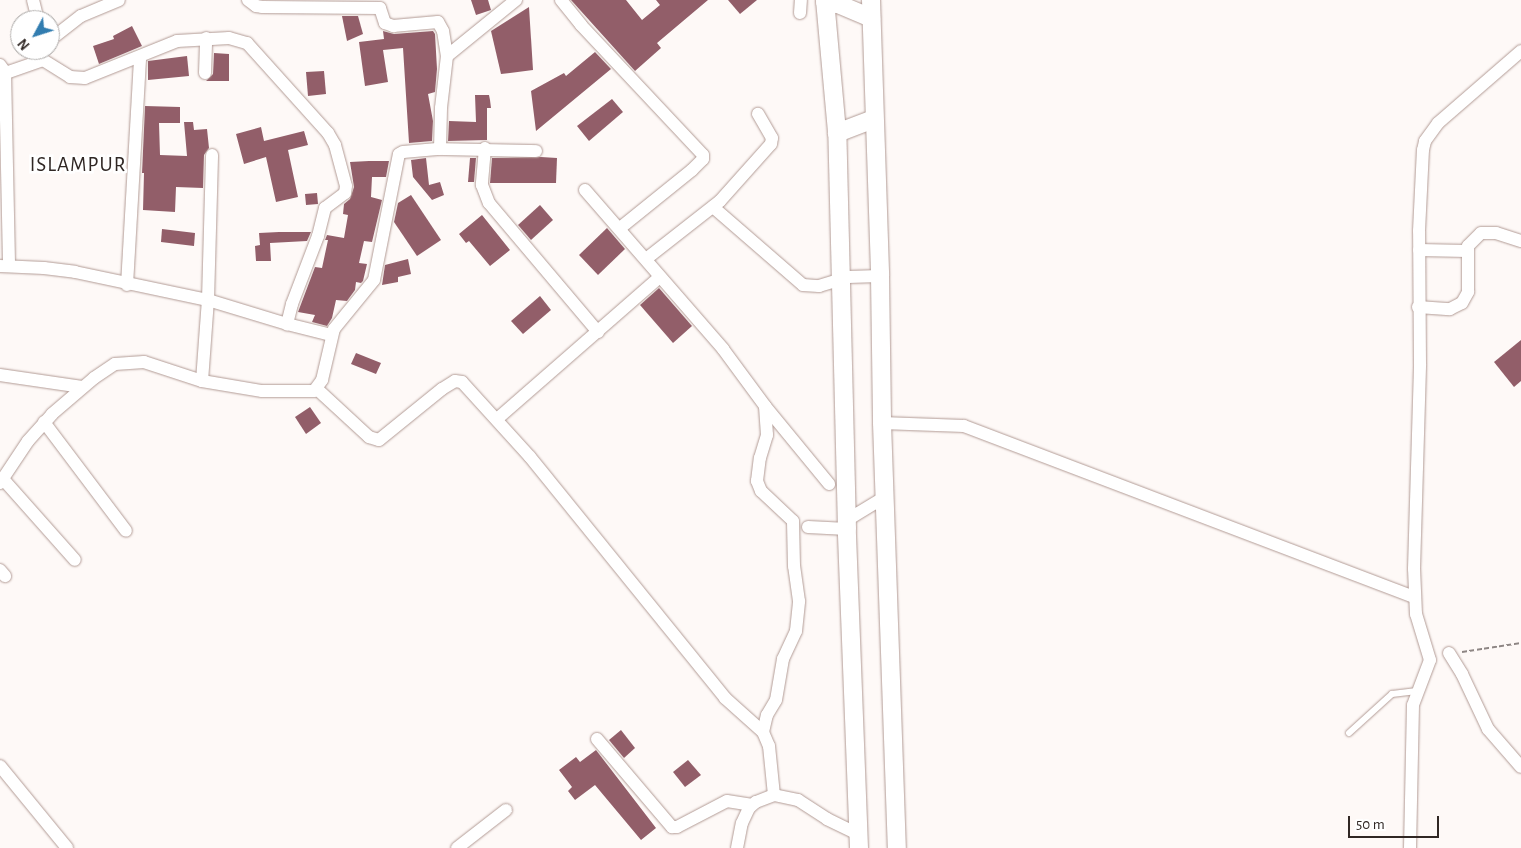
<!DOCTYPE html>
<html>
<head>
<meta charset="utf-8">
<style>
  body { margin:0 }
  #map { position:relative; width:1521px; height:848px; overflow:hidden; background:#fef9f7; font-family:"Alegreya Sans",sans-serif }
  div>[style] { position:absolute }
  [style*='--x'] { left:calc(var(--x)*1px); top:calc(var(--y)*1px); width:calc(var(--w)*1px); rotate:calc(var(--a)*1deg) }
  .building>* { inset:0; background:#925e69 }
  .path>* { height:2px; margin-top:-1px; transform-origin:0; background:repeating-linear-gradient(90deg,#8e8684 0 5px,transparent 0 7.5px) }
  .roads { filter:drop-shadow(0 0 1px #b29b95) drop-shadow(0 0 1px #b29b95) }
  .lane>* { height:6px; margin:-3px; padding:0 3px; transform-origin:3px; border-radius:3px; background:#fff }
  .street>* { height:12px; margin:-6px; padding:0 6px; transform-origin:6px; border-radius:6px; background:#fff }
  .secondary>* { height:18px; margin:-9px; padding:0 9px; transform-origin:9px; border-radius:9px; background:#fff }
  span { translate:-50% -50%; white-space:nowrap; text-align:center; line-height:1.15; -webkit-text-stroke:5px #fff; paint-order:stroke }
  .neighbourhood-label { font-size:21px; color:#302724; letter-spacing:1px }
  .north { position:absolute; left:10px; top:10px; width:50px; height:50px; box-sizing:border-box; background:#fff; border:1px solid #aca9a7; border-radius:50%; rotate:230deg; font-size:14px; font-weight:700; line-height:20px; text-align:center; color:#302724 }
  .north::after { content:''; display:block; margin:auto; width:18px; height:22px; background:#327db0; clip-path:polygon(50% 0,100% 100%,50% 72%,0 100%) }
  .scale { position:absolute; left:1348px; top:816px; width:91px; height:22px; box-sizing:border-box; border:2px solid #302724; border-top:0; padding-left:6px; font-size:15px; line-height:18px; white-space:nowrap; color:#302724; -webkit-text-stroke:4px #fff; paint-order:stroke }
</style>
</head>
<body>
<div id="map">
  <div class="building">
    <i style="clip-path:polygon(471px 0,488px 0,491px 10px,476px 15px)"></i>
    <i style="clip-path:polygon(571px 0,626px 0,642px 20px,660px 5px,656px 0,708px 0,657px 43px,661px 48px,635px 71px)"></i>
    <i style="clip-path:polygon(728px 0,757px 0,740px 14px)"></i>
    <i style="clip-path:polygon(529px 7px,533px 70px,501px 74px,491px 31px)"></i>
    <i style="clip-path:polygon(342px 16px,358px 16px,363px 34px,347px 41px)"></i>
    <i style="clip-path:polygon(132px 26px,142px 46px,99px 64px,93px 46px,114px 39px,113px 36px)"></i>
    <i style="clip-path:polygon(383px 31px,394px 34px,433px 31px,435px 34px,437px 69px,435px 92px,428px 94px,433px 121px,432px 141px,409px 143px,403px 48px,383px 50px,388px 82px,365px 86px,359px 42px,384px 39px)"></i>
    <i style="clip-path:polygon(595px 52px,611px 69px,536px 131px,531px 91px,564px 73px,566px 76px)"></i>
    <i style="clip-path:polygon(214px 53px,229px 54px,229px 81px,206px 81px,213px 74px)"></i>
    <i style="clip-path:polygon(187px 56px,189px 76px,148px 80px,148px 61px)"></i>
    <i style="clip-path:polygon(324px 71px,326px 94px,308px 96px,306px 72px)"></i>
    <i style="clip-path:polygon(475px 95px,489px 95px,490px 100px,491px 108px,487px 108px,487px 140px,448px 141px,449px 121px,476px 122px)"></i>
    <i style="clip-path:polygon(612px 99px,623px 112px,589px 141px,577px 126px)"></i>
    <i style="clip-path:polygon(145px 106px,180px 107px,180px 123px,159px 123px,160px 155px,187px 156px,184px 122px,193px 122px,194px 130px,207px 129px,209px 148px,204px 155px,203px 188px,176px 187px,175px 212px,143px 210px,144px 173px,142px 173px)"></i>
    <i style="clip-path:polygon(261px 127px,264px 141px,304px 131px,308px 145px,288px 150px,298px 197px,276px 202px,266px 157px,244px 164px,236px 134px)"></i>
    <i style="clip-path:polygon(541px 157px,557px 158px,556px 183px,490px 183px,492px 158px)"></i>
    <i style="clip-path:polygon(426px 158px,429px 185px,440px 182px,444px 195px,432px 200px,413px 177px,411px 160px)"></i>
    <i style="clip-path:polygon(470px 158px,476px 158px,474px 182px,468px 182px)"></i>
    <i style="clip-path:polygon(369px 161px,389px 161px,386px 177px,372px 177px,371px 197px,382px 200px,372px 242px,364px 241px,359px 263px,367px 264px,363px 281px,361px 283px,356px 282px,355px 290px,347px 301px,336px 300px,332px 318px,327px 326px,312px 322px,315px 315px,298px 312px,315px 267px,322px 268px,328px 240px,325px 240px,327px 235px,344px 238px,348px 215px,343px 214px,344px 204px,350px 199px,354px 187px,350px 162px)"></i>
    <i style="clip-path:polygon(317px 193px,318px 204px,306px 205px,305px 194px)"></i>
    <i style="clip-path:polygon(411px 195px,441px 240px,417px 256px,394px 222px,398px 203px)"></i>
    <i style="clip-path:polygon(540px 205px,553px 220px,531px 240px,518px 225px)"></i>
    <i style="clip-path:polygon(482px 215px,510px 250px,490px 266px,469px 241px,466px 243px,459px 234px)"></i>
    <i style="clip-path:polygon(607px 228px,625px 249px,598px 275px,579px 255px)"></i>
    <i style="clip-path:polygon(162px 229px,195px 233px,194px 246px,161px 242px)"></i>
    <i style="clip-path:polygon(279px 232px,311px 232px,307px 241px,270px 243px,271px 261px,256px 261px,255px 246px,260px 245px,259px 233px)"></i>
    <i style="clip-path:polygon(408px 259px,411px 274px,398px 277px,398px 282px,382px 285px,385px 265px)"></i>
    <i style="clip-path:polygon(659px 288px,692px 326px,673px 343px,640px 305px)"></i>
    <i style="clip-path:polygon(540px 296px,551px 310px,523px 334px,511px 321px)"></i>
    <i style="clip-path:polygon(1521px 340px,1521px 381px,1514px 387px,1494px 362px)"></i>
    <i style="clip-path:polygon(356px 353px,381px 363px,376px 374px,351px 364px)"></i>
    <i style="clip-path:polygon(310px 407px,321px 423px,306px 434px,295px 417px)"></i>
    <i style="clip-path:polygon(621px 730px,635px 748px,624px 758px,609px 740px)"></i>
    <i style="clip-path:polygon(596px 750px,656px 828px,641px 840px,595px 785px,575px 800px,568px 791px,572px 787px,559px 770px,576px 757px,580px 762px)"></i>
    <i style="clip-path:polygon(688px 760px,701px 775px,685px 787px,673px 772px)"></i>
  </div>
  <div class="path">
    <i style="--x:1462;--y:652;--w:60;--a:-8.7"></i>
  </div>
  <div class="roads">
    <div class="lane">
      <i style="--x:1349;--y:733;--w:58;--a:-42.2"></i>
      <i style="--x:1392;--y:694;--w:25;--a:-7"></i>
    </div>
    <div class="street">
      <i style="--x:33;--y:0;--w:21;--a:76"></i>
      <i style="--x:248;--y:0;--w:10;--a:37"></i>
      <i style="--x:256;--y:6;--w:6;--a:9"></i>
      <i style="--x:262;--y:7;--w:118;--a:0.5"></i>
      <i style="--x:380;--y:8;--w:16;--a:72"></i>
      <i style="--x:385;--y:23;--w:9;--a:21"></i>
      <i style="--x:393;--y:26;--w:45;--a:-5.1"></i>
      <i style="--x:438;--y:22;--w:10;--a:61"></i>
      <i style="--x:443;--y:31;--w:25;--a:81"></i>
      <i style="--x:447;--y:56;--w:52;--a:96.6"></i>
      <i style="--x:441;--y:108;--w:41;--a:91.4"></i>
      <i style="--x:561;--y:0;--w:32;--a:51"></i>
      <i style="--x:581;--y:25;--w:178;--a:46.8"></i>
      <i style="--x:703;--y:155;--w:4;--a:90"></i>
      <i style="--x:703;--y:159;--w:16;--a:135"></i>
      <i style="--x:692;--y:170;--w:92;--a:141.1"></i>
      <i style="--x:800;--y:13;--w:13;--a:-86"></i>
      <i style="--x:50;--y:40;--w:39;--a:-38"></i>
      <i style="--x:81;--y:16;--w:41;--a:-22.8"></i>
      <i style="--x:447;--y:56;--w:89;--a:-39.1"></i>
      <i style="--x:0;--y:65;--w:9;--a:54"></i>
      <i style="--x:5;--y:72;--w:193;--a:88.8"></i>
      <i style="--x:205;--y:73;--w:35;--a:-88"></i>
      <i style="--x:0;--y:75;--w:46;--a:-19.2"></i>
      <i style="--x:43;--y:60;--w:32;--a:32"></i>
      <i style="--x:70;--y:77;--w:15;--a:4"></i>
      <i style="--x:85;--y:78;--w:99;--a:-21.9"></i>
      <i style="--x:177;--y:41;--w:52;--a:-3.3"></i>
      <i style="--x:229;--y:38;--w:19;--a:16"></i>
      <i style="--x:247;--y:43;--w:121;--a:48"></i>
      <i style="--x:328;--y:133;--w:14;--a:60"></i>
      <i style="--x:335;--y:145;--w:42;--a:75"></i>
      <i style="--x:346;--y:186;--w:7;--a:98"></i>
      <i style="--x:345;--y:193;--w:25;--a:143"></i>
      <i style="--x:325;--y:208;--w:29;--a:104"></i>
      <i style="--x:318;--y:236;--w:73;--a:110.9"></i>
      <i style="--x:292;--y:304;--w:21;--a:104"></i>
      <i style="--x:485;--y:148;--w:37;--a:95"></i>
      <i style="--x:482;--y:185;--w:19;--a:69"></i>
      <i style="--x:489;--y:203;--w:169;--a:49.8"></i>
      <i style="--x:585;--y:190;--w:211;--a:49"></i>
      <i style="--x:723;--y:349;--w:71;--a:53.6"></i>
      <i style="--x:765;--y:406;--w:101;--a:50.6"></i>
      <i style="--x:713;--y:207;--w:119;--a:40.9"></i>
      <i style="--x:803;--y:285;--w:16;--a:4"></i>
      <i style="--x:819;--y:286;--w:30;--a:-17"></i>
      <i style="--x:848;--y:277;--w:32;--a:-2"></i>
      <i style="--x:1419;--y:250;--w:48;--a:1.2"></i>
      <i style="--x:646;--y:259;--w:94;--a:-38.1"></i>
      <i style="--x:720;--y:201;--w:76;--a:-48.2"></i>
      <i style="--x:771;--y:144;--w:6;--a:-81"></i>
      <i style="--x:772;--y:138;--w:28;--a:-120"></i>
      <i style="--x:0;--y:266;--w:44;--a:2.6"></i>
      <i style="--x:44;--y:268;--w:31;--a:7"></i>
      <i style="--x:75;--y:272;--w:136;--a:11.9"></i>
      <i style="--x:208;--y:300;--w:83;--a:16.9"></i>
      <i style="--x:287;--y:324;--w:45;--a:14"></i>
      <i style="--x:127;--y:285;--w:228;--a:-86.7"></i>
      <i style="--x:1418;--y:307;--w:32;--a:4"></i>
      <i style="--x:1450;--y:309;--w:13;--a:-27"></i>
      <i style="--x:1462;--y:303;--w:13;--a:-61"></i>
      <i style="--x:1468;--y:292;--w:46;--a:-90"></i>
      <i style="--x:1468;--y:246;--w:18;--a:-45"></i>
      <i style="--x:1481;--y:233;--w:15;--a:0"></i>
      <i style="--x:1496;--y:233;--w:26;--a:18"></i>
      <i style="--x:0;--y:375;--w:83;--a:8.3"></i>
      <i style="--x:202;--y:381;--w:81;--a:-85.8"></i>
      <i style="--x:208;--y:300;--w:145;--a:-88.4"></i>
      <i style="--x:317;--y:389;--w:71;--a:42.7"></i>
      <i style="--x:369;--y:437;--w:10;--a:17"></i>
      <i style="--x:379;--y:440;--w:81;--a:-39"></i>
      <i style="--x:442;--y:389;--w:15;--a:-32"></i>
      <i style="--x:455;--y:381;--w:7;--a:8"></i>
      <i style="--x:462;--y:382;--w:101;--a:47.8"></i>
      <i style="--x:530;--y:457;--w:310;--a:51"></i>
      <i style="--x:725;--y:698;--w:51;--a:41.8"></i>
      <i style="--x:763;--y:732;--w:15;--a:67"></i>
      <i style="--x:769;--y:746;--w:49;--a:84.2"></i>
      <i style="--x:497;--y:419;--w:216;--a:-41.1"></i>
      <i style="--x:44;--y:422;--w:136;--a:53"></i>
      <i style="--x:882;--y:423;--w:82;--a:2.1"></i>
      <i style="--x:964;--y:426;--w:482;--a:20.8"></i>
      <i style="--x:3;--y:479;--w:108;--a:48.4"></i>
      <i style="--x:0;--y:483;--w:50;--a:-56.3"></i>
      <i style="--x:28;--y:441;--w:36;--a:-48"></i>
      <i style="--x:52;--y:414;--w:55;--a:-40.6"></i>
      <i style="--x:94;--y:378;--w:25;--a:-34"></i>
      <i style="--x:115;--y:364;--w:29;--a:-4"></i>
      <i style="--x:144;--y:362;--w:61;--a:18.1"></i>
      <i style="--x:202;--y:381;--w:61;--a:9.5"></i>
      <i style="--x:262;--y:391;--w:52;--a:0"></i>
      <i style="--x:314;--y:391;--w:14;--a:-54"></i>
      <i style="--x:322;--y:380;--w:52;--a:-76.8"></i>
      <i style="--x:334;--y:329;--w:63;--a:-50.8"></i>
      <i style="--x:374;--y:280;--w:128;--a:-78.8"></i>
      <i style="--x:399;--y:154;--w:4;--a:-27"></i>
      <i style="--x:403;--y:152;--w:37;--a:-5"></i>
      <i style="--x:440;--y:149;--w:96;--a:1.2"></i>
      <i style="--x:847;--y:520;--w:44;--a:-31.2"></i>
      <i style="--x:808;--y:527;--w:39;--a:3"></i>
      <i style="--x:0;--y:570;--w:8;--a:50"></i>
      <i style="--x:1449;--y:653;--w:25;--a:58"></i>
      <i style="--x:1462;--y:674;--w:61;--a:64.7"></i>
      <i style="--x:1488;--y:729;--w:50;--a:49"></i>
      <i style="--x:763;--y:732;--w:17;--a:-77"></i>
      <i style="--x:767;--y:715;--w:17;--a:-59"></i>
      <i style="--x:776;--y:700;--w:42;--a:-80.3"></i>
      <i style="--x:783;--y:659;--w:31;--a:-65"></i>
      <i style="--x:796;--y:631;--w:30;--a:-84"></i>
      <i style="--x:799;--y:601;--w:35;--a:-98"></i>
      <i style="--x:794;--y:566;--w:45;--a:-91.3"></i>
      <i style="--x:793;--y:521;--w:44;--a:-136.8"></i>
      <i style="--x:761;--y:491;--w:11;--a:-112"></i>
      <i style="--x:757;--y:481;--w:23;--a:-83"></i>
      <i style="--x:760;--y:458;--w:24;--a:-73"></i>
      <i style="--x:767;--y:435;--w:29;--a:-94"></i>
      <i style="--x:597;--y:739;--w:116;--a:49.6"></i>
      <i style="--x:672;--y:827;--w:5;--a:0"></i>
      <i style="--x:677;--y:827;--w:56;--a:-27.5"></i>
      <i style="--x:727;--y:801;--w:24;--a:9"></i>
      <i style="--x:0;--y:766;--w:106;--a:50.7"></i>
      <i style="--x:457;--y:848;--w:62;--a:-37.8"></i>
      <i style="--x:737;--y:848;--w:25;--a:-79"></i>
      <i style="--x:742;--y:823;--w:17;--a:-65"></i>
      <i style="--x:749;--y:808;--w:9;--a:-41"></i>
      <i style="--x:756;--y:802;--w:19;--a:-21"></i>
      <i style="--x:774;--y:795;--w:25;--a:12"></i>
      <i style="--x:798;--y:800;--w:35;--a:33"></i>
      <i style="--x:827;--y:819;--w:34;--a:26"></i>
      <i style="--x:1410;--y:848;--w:143;--a:-88.8"></i>
      <i style="--x:1413;--y:705;--w:48;--a:-69.3"></i>
      <i style="--x:1430;--y:660;--w:48;--a:-106.9"></i>
      <i style="--x:1416;--y:614;--w:45;--a:-92.5"></i>
      <i style="--x:1414;--y:569;--w:205;--a:-88.3"></i>
      <i style="--x:1420;--y:364;--w:133;--a:-90.4"></i>
      <i style="--x:1419;--y:231;--w:81;--a:-87.2"></i>
      <i style="--x:1423;--y:150;--w:9;--a:-77"></i>
      <i style="--x:1425;--y:141;--w:22;--a:-54"></i>
      <i style="--x:1438;--y:123;--w:110;--a:-40.9"></i>
    </div>
    <div class="secondary">
      <i style="--x:825;--y:0;--w:134;--a:84.8"></i>
      <i style="--x:871;--y:0;--w:276;--a:88.1"></i>
      <i style="--x:880;--y:276;--w:147;--a:89.2"></i>
      <i style="--x:882;--y:423;--w:425;--a:88"></i>
      <i style="--x:825;--y:2;--w:13;--a:9"></i>
      <i style="--x:838;--y:4;--w:36;--a:23"></i>
      <i style="--x:859;--y:848;--w:319;--a:-92.2"></i>
      <i style="--x:847;--y:529;--w:396;--a:-91.4"></i>
      <i style="--x:837;--y:133;--w:39;--a:-21"></i>
    </div>
  </div>
  <div class="neighbourhood-label">
    <span style="left:78px;top:165px">ISLAMPUR</span>
  </div>
  <div class="north">N</div>
  <div class="scale">50 m</div>
</div>
</body>
</html>
